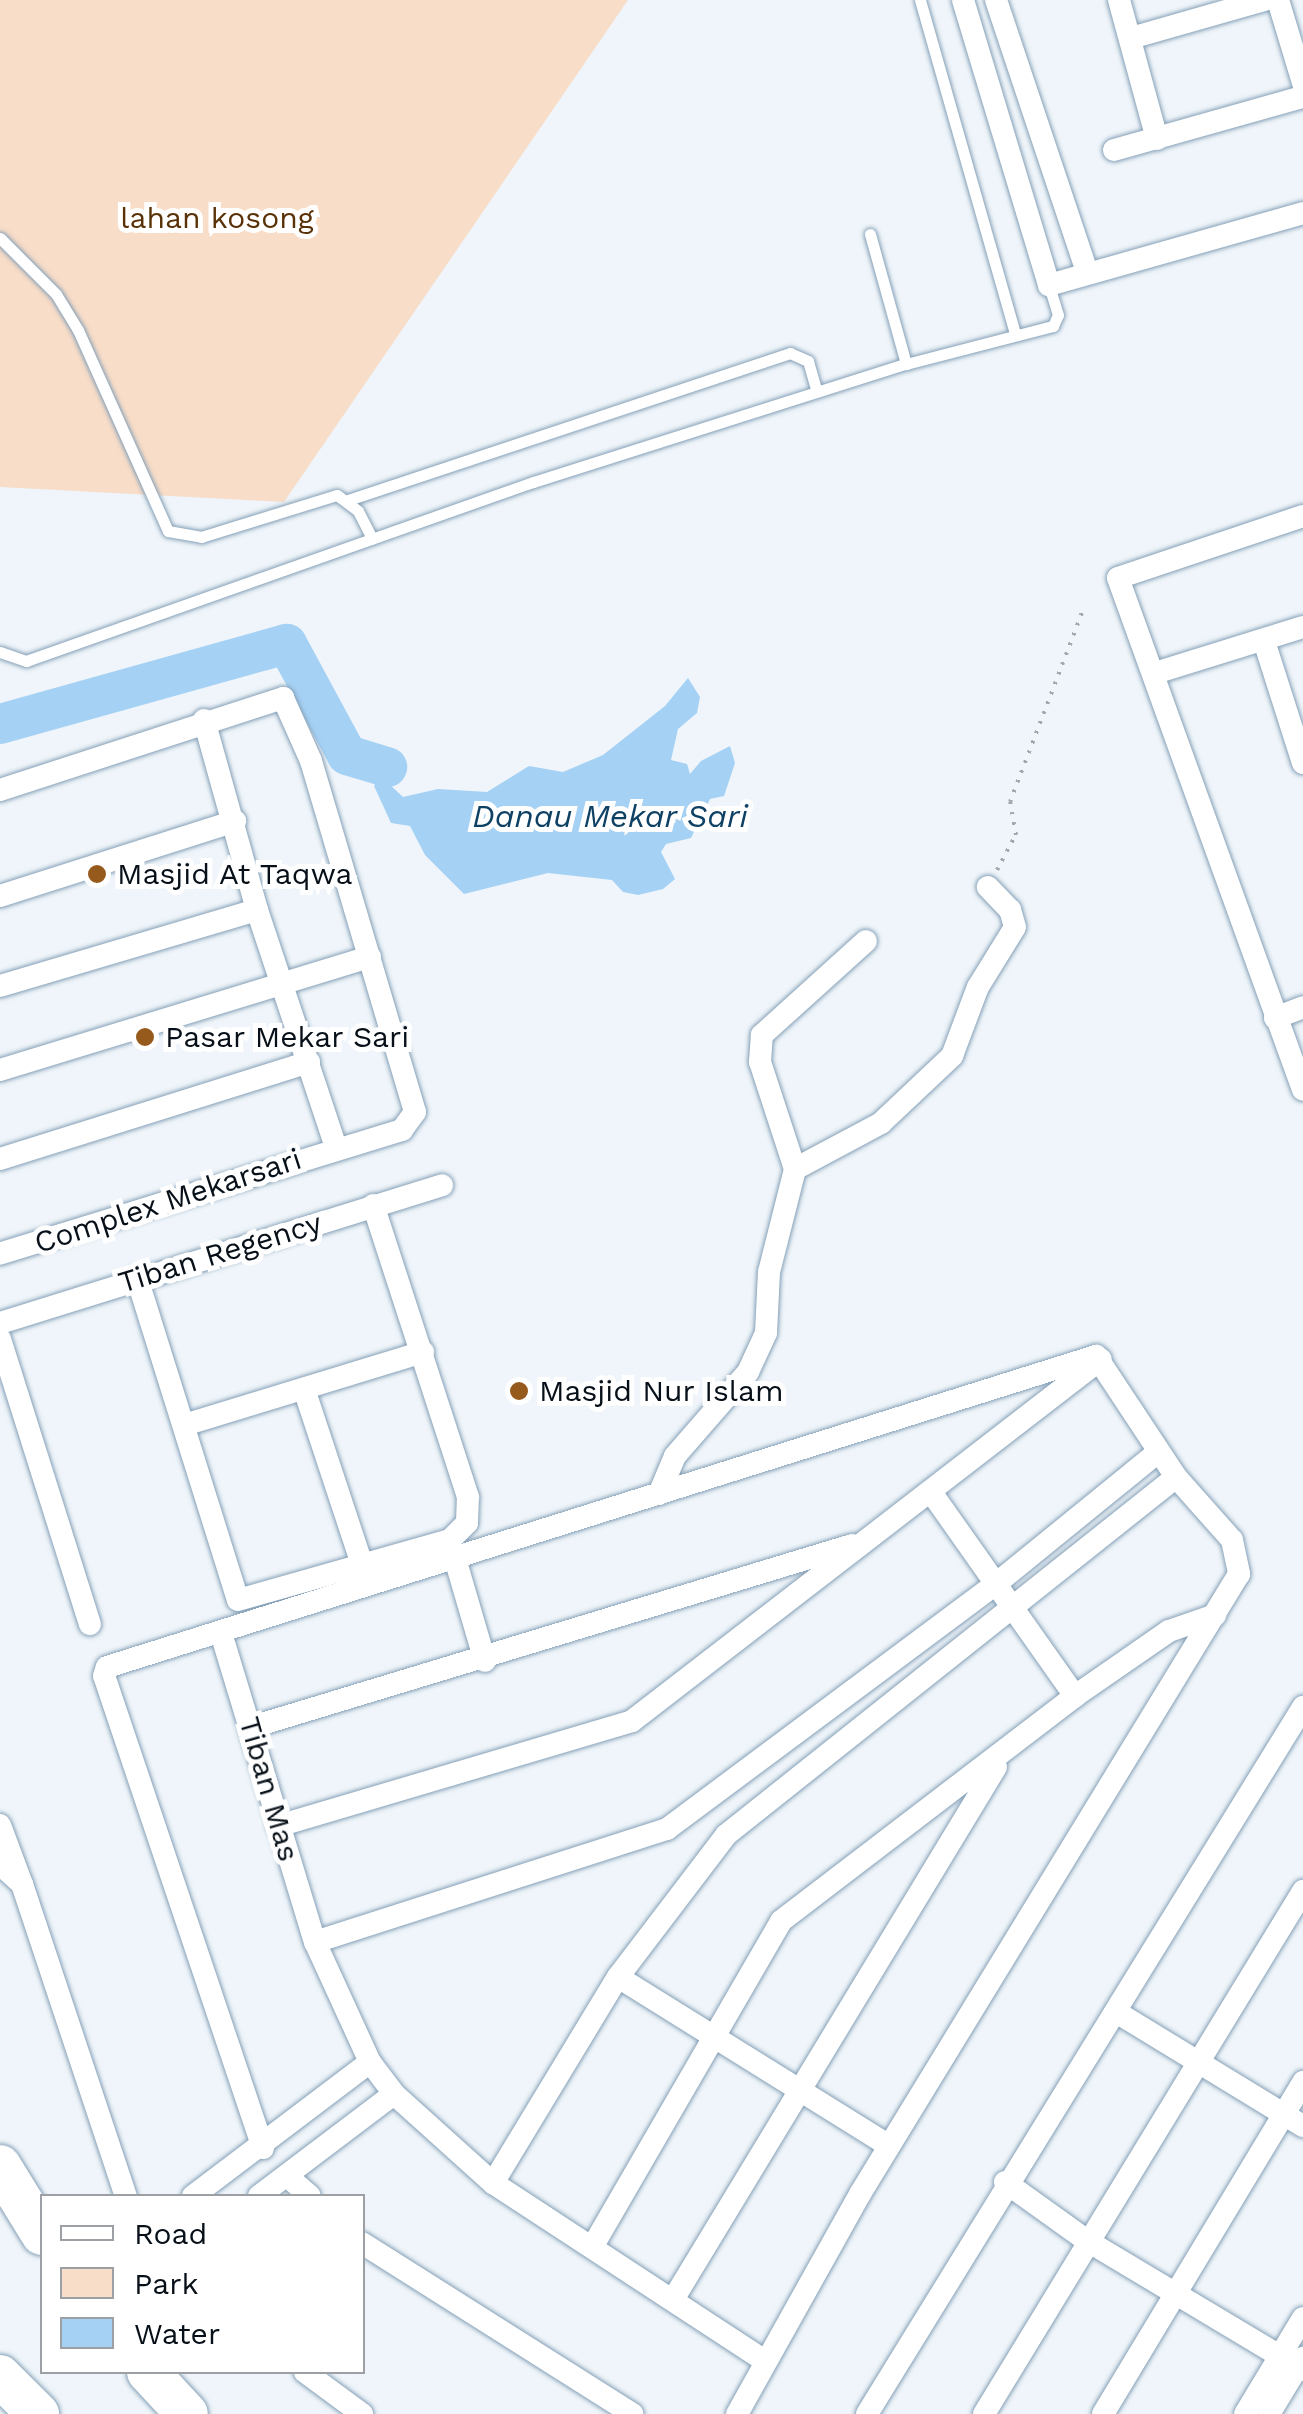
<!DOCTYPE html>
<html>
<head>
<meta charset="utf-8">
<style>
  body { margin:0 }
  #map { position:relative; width:1303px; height:2414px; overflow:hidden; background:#eff5fa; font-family:"Work Sans",sans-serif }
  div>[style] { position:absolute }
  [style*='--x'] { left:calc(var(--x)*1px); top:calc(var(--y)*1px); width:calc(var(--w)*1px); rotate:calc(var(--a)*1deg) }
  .green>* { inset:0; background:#f8ddc8 }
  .water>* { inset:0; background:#a5d1f4 }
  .river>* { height:40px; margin:-20px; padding:0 20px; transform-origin:20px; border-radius:20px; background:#a5d1f4 }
  .path>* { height:4px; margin-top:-2px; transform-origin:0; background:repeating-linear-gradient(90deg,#a1a8ae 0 2.5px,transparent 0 10.5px) }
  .roads { filter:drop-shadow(0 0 2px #85a0b7) drop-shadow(0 0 2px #85a0b7) }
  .lane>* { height:11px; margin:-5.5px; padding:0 5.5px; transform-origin:5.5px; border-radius:5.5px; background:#fff }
  .street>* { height:22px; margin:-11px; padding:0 11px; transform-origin:11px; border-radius:11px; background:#fff }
  .highway>* { height:42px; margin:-21px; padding:0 21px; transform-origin:21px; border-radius:21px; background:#fff }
  .dots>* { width:28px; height:28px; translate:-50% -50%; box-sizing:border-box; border:5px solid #fff; border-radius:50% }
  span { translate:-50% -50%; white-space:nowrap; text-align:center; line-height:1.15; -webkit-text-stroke:10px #fff; paint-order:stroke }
  .park-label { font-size:30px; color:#5a3208 }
  .poi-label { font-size:30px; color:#071018 }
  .left { translate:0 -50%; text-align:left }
  .street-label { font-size:30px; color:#071018 }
  .water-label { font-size:32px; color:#0e4163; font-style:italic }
  .legend { position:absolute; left:40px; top:2194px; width:325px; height:180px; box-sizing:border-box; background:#fff; border:2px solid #9c9fa3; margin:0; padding:12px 18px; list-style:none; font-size:30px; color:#071018 }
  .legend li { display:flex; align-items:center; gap:20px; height:50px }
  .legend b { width:50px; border:2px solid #9c9fa3 }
</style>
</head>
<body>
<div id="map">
  <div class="green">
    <i style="clip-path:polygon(0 0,628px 0,284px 502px,0 487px)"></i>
  </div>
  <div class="water">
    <i style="clip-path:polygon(688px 678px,700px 697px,697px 713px,678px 729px,671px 760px,687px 764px,690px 774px,701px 761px,730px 746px,735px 763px,724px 796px,710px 799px,691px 838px,666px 844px,661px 852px,675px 879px,663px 889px,638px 895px,623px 892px,612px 880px,548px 873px,464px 894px,425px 855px,410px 826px,391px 823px,374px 786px,387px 767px,388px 783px,403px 797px,438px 789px,487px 792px,529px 766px,563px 772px,603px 755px,665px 706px)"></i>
  </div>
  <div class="river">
    <i style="--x:0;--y:724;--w:298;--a:-15.6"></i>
    <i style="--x:287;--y:644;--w:126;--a:61.6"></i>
    <i style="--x:347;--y:755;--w:42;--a:16.7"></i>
  </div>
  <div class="path">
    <i style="--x:997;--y:870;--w:40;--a:-62"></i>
    <i style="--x:1016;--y:835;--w:34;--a:-100"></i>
    <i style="--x:1010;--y:802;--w:203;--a:-69.2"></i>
  </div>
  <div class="roads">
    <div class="lane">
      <i style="--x:920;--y:0;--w:347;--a:74.1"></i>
      <i style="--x:870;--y:234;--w:135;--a:74.5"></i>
      <i style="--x:0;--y:238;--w:79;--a:45"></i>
      <i style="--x:56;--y:294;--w:42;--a:58.6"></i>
      <i style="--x:78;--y:330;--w:220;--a:65.9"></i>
      <i style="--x:168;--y:531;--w:34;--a:10"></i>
      <i style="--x:201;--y:537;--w:142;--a:-17.2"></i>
      <i style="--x:337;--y:495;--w:26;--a:37"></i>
      <i style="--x:358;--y:511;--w:31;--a:63"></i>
      <i style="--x:348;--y:500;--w:466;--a:-18.4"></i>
      <i style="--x:790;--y:353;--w:20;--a:24"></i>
      <i style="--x:808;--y:361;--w:32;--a:74"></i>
      <i style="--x:0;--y:652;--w:28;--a:19"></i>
      <i style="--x:26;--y:661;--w:538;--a:-19.45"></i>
      <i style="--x:533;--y:482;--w:391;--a:-17.6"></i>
      <i style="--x:906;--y:364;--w:152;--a:-14.5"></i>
      <i style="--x:1053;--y:326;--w:12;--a:-66"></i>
      <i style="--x:1058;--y:315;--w:31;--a:-107"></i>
    </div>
    <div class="street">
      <i style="--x:963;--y:0;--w:298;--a:73.2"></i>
      <i style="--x:1049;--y:285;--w:264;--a:-15.8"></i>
      <i style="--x:996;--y:0;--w:287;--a:71.5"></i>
      <i style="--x:1119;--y:0;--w:144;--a:74.7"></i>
      <i style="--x:1278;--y:0;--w:87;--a:73.2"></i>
      <i style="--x:1131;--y:38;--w:138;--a:-15.9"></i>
      <i style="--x:1114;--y:150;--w:196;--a:-15.7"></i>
      <i style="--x:1303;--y:516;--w:195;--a:161.5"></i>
      <i style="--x:1118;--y:578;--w:544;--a:70.13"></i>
      <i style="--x:1264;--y:641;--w:128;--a:72.3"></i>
      <i style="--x:1155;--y:673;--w:155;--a:-17.3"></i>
      <i style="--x:204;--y:720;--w:197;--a:74.4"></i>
      <i style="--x:257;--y:910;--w:251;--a:71.6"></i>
      <i style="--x:0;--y:790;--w:298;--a:-18"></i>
      <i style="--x:283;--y:698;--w:69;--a:66"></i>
      <i style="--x:311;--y:761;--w:366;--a:73.5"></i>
      <i style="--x:415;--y:1112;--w:22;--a:126"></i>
      <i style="--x:402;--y:1130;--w:421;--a:162.9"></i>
      <i style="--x:0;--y:896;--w:247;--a:-17.7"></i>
      <i style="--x:0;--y:986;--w:268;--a:-16.5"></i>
      <i style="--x:1275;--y:1018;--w:30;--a:-21"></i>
      <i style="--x:0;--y:1070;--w:387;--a:-17"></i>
      <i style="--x:0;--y:1159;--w:324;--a:-17.4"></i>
      <i style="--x:795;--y:1169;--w:98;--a:-28.1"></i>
      <i style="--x:881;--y:1123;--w:98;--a:-43.3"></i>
      <i style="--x:952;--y:1056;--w:74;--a:-69.4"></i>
      <i style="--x:978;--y:987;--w:70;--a:-58.3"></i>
      <i style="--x:1015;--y:927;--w:18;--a:-106"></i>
      <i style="--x:1010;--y:910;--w:32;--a:-134"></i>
      <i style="--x:137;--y:1278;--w:337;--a:72.6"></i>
      <i style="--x:238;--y:1600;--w:220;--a:-15.8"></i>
      <i style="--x:450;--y:1540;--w:24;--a:-45"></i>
      <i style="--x:467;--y:1523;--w:26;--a:-88"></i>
      <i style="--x:468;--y:1497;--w:307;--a:-108"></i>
      <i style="--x:0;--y:1323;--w:463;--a:-17.3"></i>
      <i style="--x:0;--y:1339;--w:299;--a:72.5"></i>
      <i style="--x:304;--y:1389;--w:188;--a:71.7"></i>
      <i style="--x:184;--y:1425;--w:250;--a:-17"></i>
      <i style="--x:931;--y:1492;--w:250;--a:54.8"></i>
      <i style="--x:659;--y:1494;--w:41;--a:-67.2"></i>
      <i style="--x:675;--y:1456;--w:111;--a:-49"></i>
      <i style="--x:748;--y:1372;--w:43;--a:-65.2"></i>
      <i style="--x:766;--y:1333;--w:61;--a:-87.2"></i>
      <i style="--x:769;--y:1272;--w:106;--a:-75.8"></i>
      <i style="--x:795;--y:1169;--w:113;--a:-108.1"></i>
      <i style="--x:760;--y:1062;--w:27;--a:-86"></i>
      <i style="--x:762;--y:1035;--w:140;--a:-42.1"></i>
      <i style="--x:456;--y:1562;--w:103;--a:73.7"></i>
      <i style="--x:221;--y:1633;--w:323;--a:73.1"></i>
      <i style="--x:315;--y:1942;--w:132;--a:65.4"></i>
      <i style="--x:370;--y:2062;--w:40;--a:53"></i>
      <i style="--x:394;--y:2094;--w:133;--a:42"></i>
      <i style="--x:493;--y:2183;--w:323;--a:33.2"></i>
      <i style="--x:252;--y:1727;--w:627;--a:-16.87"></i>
      <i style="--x:0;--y:1825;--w:63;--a:69.6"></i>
      <i style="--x:22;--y:1884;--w:30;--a:-138"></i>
      <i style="--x:278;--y:1826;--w:369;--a:-16.5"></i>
      <i style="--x:632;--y:1721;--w:592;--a:-37.66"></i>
      <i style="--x:22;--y:1884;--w:329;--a:71.6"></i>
      <i style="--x:315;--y:1942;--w:370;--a:-17.8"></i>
      <i style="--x:667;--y:1829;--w:412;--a:-36.7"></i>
      <i style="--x:997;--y:1583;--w:208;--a:-39.1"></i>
      <i style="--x:618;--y:1977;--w:319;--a:31.9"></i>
      <i style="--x:1118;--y:2013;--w:217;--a:31.4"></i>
      <i style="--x:263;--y:2148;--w:498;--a:-108.6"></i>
      <i style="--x:104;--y:1676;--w:9;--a:-72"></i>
      <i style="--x:107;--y:1667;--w:1037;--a:-17.46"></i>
      <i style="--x:1096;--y:1356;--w:145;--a:56.5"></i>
      <i style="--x:1176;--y:1477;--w:84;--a:48.4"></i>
      <i style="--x:1232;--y:1540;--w:35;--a:78"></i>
      <i style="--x:1239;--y:1574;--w:727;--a:121.44"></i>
      <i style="--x:860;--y:2194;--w:252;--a:119.2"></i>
      <i style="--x:287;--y:2176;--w:30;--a:41"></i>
      <i style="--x:1005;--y:2182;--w:100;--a:35.6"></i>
      <i style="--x:1086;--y:2240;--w:253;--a:30.9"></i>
      <i style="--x:493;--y:2183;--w:241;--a:-58.8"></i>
      <i style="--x:618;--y:1977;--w:178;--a:-52.7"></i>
      <i style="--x:726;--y:1835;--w:575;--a:-38.5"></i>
      <i style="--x:193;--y:2196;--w:222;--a:-37.1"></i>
      <i style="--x:259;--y:2196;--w:169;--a:-37.1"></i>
      <i style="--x:362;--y:2243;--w:320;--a:32.3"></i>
      <i style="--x:594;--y:2244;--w:373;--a:-59.9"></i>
      <i style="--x:781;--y:1921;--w:370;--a:-37.4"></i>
      <i style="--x:1075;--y:1696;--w:114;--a:-34.7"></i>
      <i style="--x:1169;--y:1631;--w:49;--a:-19.2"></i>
      <i style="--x:674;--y:2298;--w:621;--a:-58.77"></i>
      <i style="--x:305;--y:2372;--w:71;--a:36.4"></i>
      <i style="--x:867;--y:2414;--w:831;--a:-58.34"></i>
      <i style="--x:984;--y:2414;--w:613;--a:-58.62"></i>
      <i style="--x:1103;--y:2414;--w:388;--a:-58.9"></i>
      <i style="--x:1245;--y:2414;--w:112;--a:-58.9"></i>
      <i style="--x:1269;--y:2414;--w:66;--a:-58.7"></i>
    </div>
    <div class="highway">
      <i style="--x:0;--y:2166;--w:80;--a:58.3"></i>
      <i style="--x:148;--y:2372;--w:57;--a:47.1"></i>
      <i style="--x:0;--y:2376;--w:54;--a:45"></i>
    </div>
  </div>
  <div class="dots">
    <i style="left:97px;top:874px;background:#975a1d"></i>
    <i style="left:145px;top:1037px;background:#975a1d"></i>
    <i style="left:519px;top:1391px;background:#975a1d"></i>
  </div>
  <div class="park-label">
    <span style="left:217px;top:218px">lahan kosong</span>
  </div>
  <div class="poi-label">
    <span class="left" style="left:117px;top:874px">Masjid At Taqwa</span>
    <span class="left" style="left:165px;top:1037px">Pasar Mekar Sari</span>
    <span class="left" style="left:539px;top:1391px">Masjid Nur Islam</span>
  </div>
  <div class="street-label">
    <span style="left:168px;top:1201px;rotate:-18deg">Complex Mekarsari</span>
    <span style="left:220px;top:1253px;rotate:-17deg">Tiban Regency</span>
    <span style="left:269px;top:1789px;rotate:74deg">Tiban Mas</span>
  </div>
  <div class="water-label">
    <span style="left:610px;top:816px">Danau Mekar Sari</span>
  </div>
  <ul class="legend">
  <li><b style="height:12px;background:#fff"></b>Road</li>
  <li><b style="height:28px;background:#f8ddc8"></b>Park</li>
  <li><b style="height:28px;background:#a5d1f4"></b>Water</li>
  </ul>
</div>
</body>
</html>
